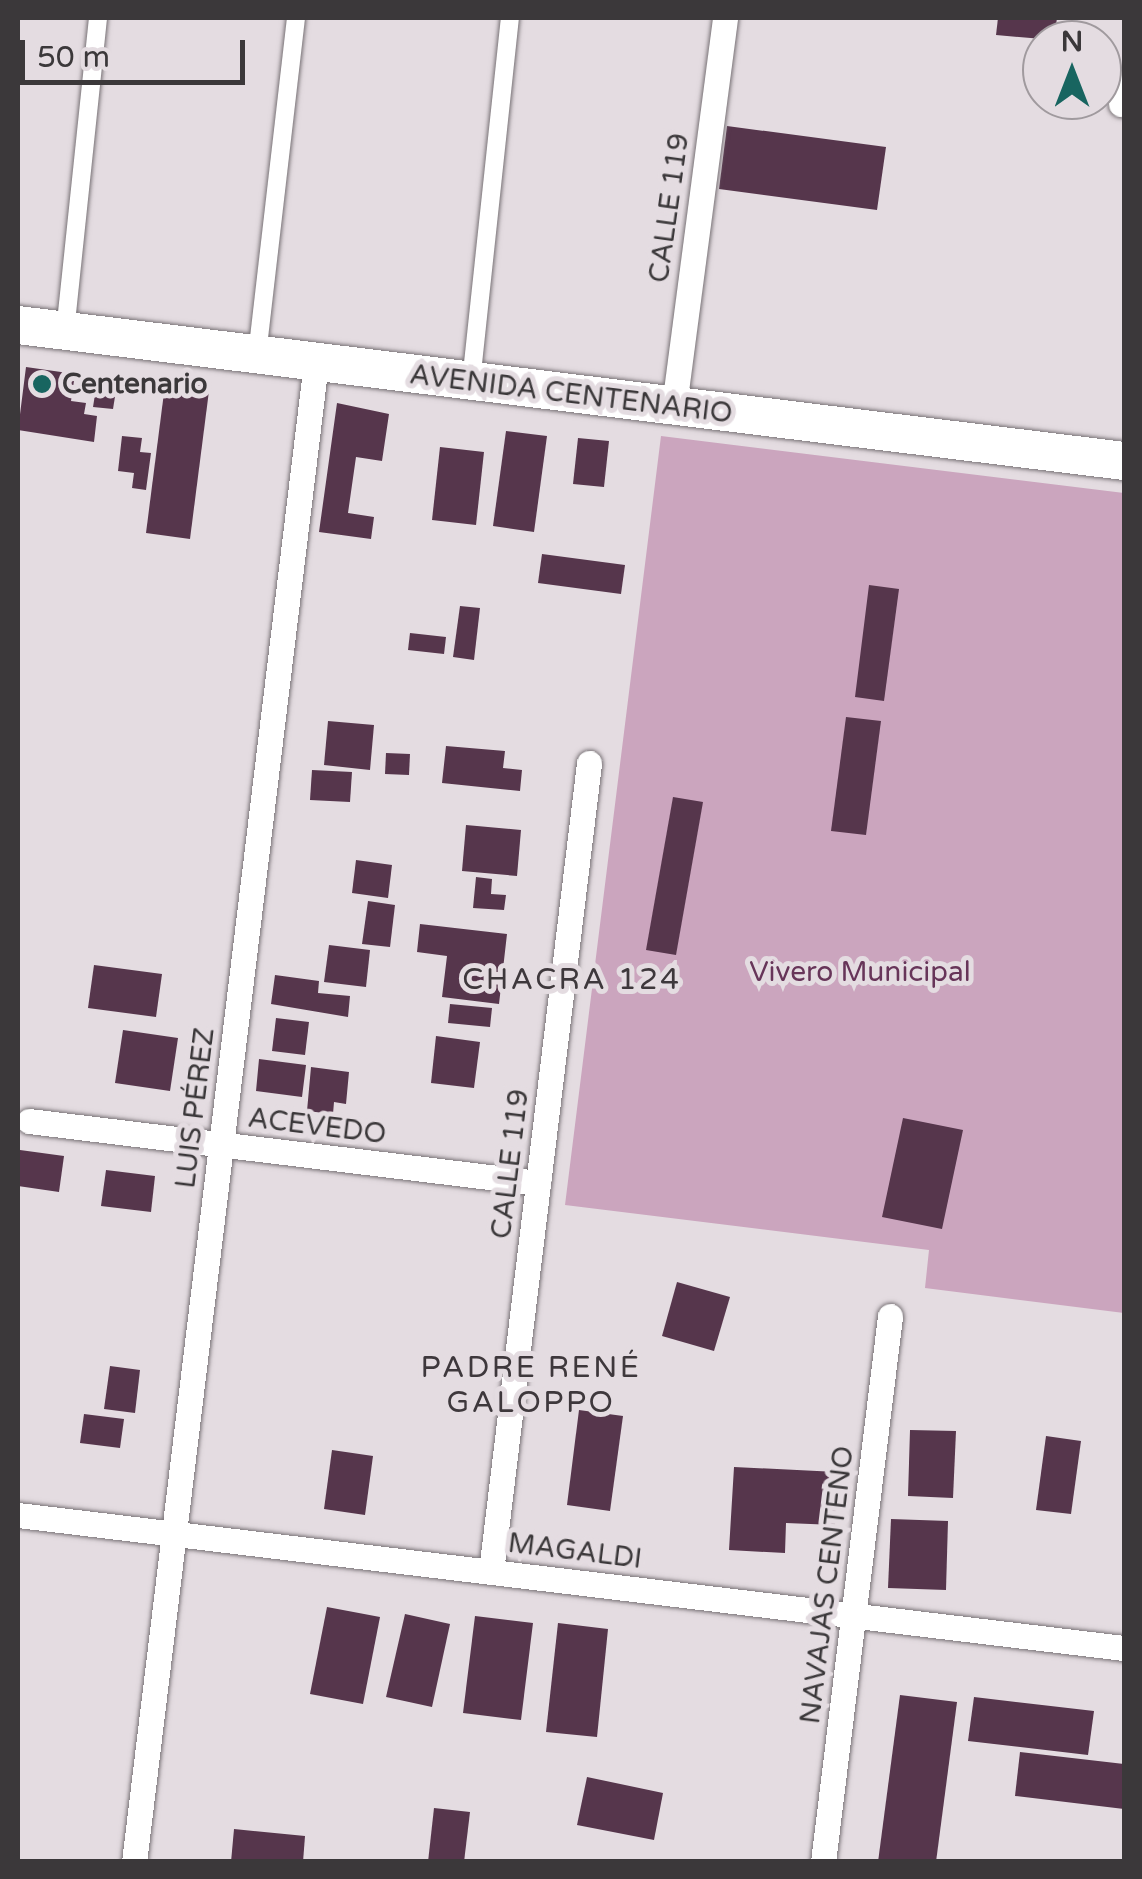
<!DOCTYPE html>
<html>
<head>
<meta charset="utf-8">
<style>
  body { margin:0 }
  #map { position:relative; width:1142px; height:1879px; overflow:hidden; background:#e4dce1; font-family:"Varela Round",sans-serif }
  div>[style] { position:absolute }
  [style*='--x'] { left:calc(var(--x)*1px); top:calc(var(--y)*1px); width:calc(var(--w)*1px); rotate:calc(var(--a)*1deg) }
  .green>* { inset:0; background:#cba5be }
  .building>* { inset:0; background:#56364c }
  .roads { filter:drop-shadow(0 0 2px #787276) drop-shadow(0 0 2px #787276) }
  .pedestrian>* { height:18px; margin:-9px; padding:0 9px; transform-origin:9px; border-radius:9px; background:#fff }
  .minor>* { height:25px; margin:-12.5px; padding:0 12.5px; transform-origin:12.5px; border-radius:12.5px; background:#fff }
  .primary>* { height:38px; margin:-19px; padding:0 19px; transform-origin:19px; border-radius:19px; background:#fff }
  .dots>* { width:28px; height:28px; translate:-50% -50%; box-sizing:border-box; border:5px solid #e4dce1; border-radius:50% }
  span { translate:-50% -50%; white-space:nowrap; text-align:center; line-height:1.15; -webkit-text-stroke:10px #e4dce1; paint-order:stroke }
  .street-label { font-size:28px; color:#3b383a }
  .poi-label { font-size:28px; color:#3b383a; font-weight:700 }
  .left { translate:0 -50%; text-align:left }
  .park-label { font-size:28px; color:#673559 }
  .neighbourhood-label { font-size:30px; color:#3e383c; letter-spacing:2.5px }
  .frame { position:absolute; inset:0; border:20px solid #3b383a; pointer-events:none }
  .north { position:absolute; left:1022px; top:20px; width:100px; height:100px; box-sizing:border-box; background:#e4dce1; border:2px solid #a09a9e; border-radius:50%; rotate:0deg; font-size:28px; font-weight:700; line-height:40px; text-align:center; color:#3b383a }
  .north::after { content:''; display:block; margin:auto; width:35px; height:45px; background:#186560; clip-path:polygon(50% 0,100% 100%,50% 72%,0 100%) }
  .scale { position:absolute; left:20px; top:40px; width:225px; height:45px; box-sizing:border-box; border:5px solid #3b383a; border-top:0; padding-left:12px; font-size:30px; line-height:35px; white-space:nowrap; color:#3b383a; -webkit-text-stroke:8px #e4dce1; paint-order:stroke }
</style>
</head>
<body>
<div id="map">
  <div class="green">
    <i style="clip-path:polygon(661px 436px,1124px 493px,1124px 1313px,925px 1288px,929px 1250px,565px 1205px)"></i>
  </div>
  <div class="building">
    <i style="clip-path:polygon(998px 18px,1057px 18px,1054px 40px,996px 35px)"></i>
    <i style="clip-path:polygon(727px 126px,886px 147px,877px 210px,719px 189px)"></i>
    <i style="clip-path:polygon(26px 367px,75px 374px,71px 401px,86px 403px,84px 414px,97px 416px,94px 442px,18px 430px)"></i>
    <i style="clip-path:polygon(98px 375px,118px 378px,113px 409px,93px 407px)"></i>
    <i style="clip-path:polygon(166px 377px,210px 383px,190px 539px,146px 533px)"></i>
    <i style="clip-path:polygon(337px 403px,389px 414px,382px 461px,356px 457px,348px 513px,374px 517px,371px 539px,319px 532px)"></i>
    <i style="clip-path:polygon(506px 431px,547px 436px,534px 532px,493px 526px)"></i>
    <i style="clip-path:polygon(122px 436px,142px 438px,140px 452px,151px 453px,146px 490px,132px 488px,134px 473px,118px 471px)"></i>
    <i style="clip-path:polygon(578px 438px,609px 441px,604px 487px,573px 484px)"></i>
    <i style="clip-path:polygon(440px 447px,484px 452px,476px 525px,432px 520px)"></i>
    <i style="clip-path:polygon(542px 554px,625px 565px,621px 594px,538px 583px)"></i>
    <i style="clip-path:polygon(869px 585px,899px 589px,884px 701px,855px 697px)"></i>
    <i style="clip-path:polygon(460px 606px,480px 608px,474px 660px,453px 657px)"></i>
    <i style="clip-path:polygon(410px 633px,446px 637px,444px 654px,408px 650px)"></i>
    <i style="clip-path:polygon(846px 717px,881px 721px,866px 835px,831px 831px)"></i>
    <i style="clip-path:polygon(328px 721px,374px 725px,370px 770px,324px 765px)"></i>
    <i style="clip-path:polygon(446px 746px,505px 751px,503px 768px,522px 770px,520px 791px,442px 783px)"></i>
    <i style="clip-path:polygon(386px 753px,410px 754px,409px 775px,385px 774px)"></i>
    <i style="clip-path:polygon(312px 770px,352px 772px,350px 802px,310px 800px)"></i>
    <i style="clip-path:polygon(673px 797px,703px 802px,676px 955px,646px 950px)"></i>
    <i style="clip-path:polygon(466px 825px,521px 830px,517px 876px,462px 871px)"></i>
    <i style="clip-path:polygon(356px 860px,392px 865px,388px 898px,352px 893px)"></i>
    <i style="clip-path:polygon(476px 877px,492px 879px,491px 894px,506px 895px,504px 910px,473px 908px)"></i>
    <i style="clip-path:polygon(368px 901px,395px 905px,390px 947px,362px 944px)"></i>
    <i style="clip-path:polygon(420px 924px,507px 934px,499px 1004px,442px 997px,447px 956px,417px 952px)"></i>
    <i style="clip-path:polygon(329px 945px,370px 950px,366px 987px,324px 982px)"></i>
    <i style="clip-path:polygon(94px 965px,162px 974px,156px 1017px,88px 1008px)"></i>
    <i style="clip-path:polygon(275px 975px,319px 981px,318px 993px,350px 996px,348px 1017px,271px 1004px)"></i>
    <i style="clip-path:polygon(450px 1004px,492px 1008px,490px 1027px,448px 1023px)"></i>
    <i style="clip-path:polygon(276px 1018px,309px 1022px,305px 1055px,272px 1051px)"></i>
    <i style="clip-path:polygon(123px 1030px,178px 1038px,170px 1091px,115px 1083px)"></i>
    <i style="clip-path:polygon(436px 1036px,480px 1042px,474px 1088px,431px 1083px)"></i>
    <i style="clip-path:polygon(259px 1059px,306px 1065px,302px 1097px,256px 1091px)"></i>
    <i style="clip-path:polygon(311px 1067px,349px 1072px,346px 1104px,334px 1102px,333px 1114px,307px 1111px)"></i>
    <i style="clip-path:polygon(903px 1118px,963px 1130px,942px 1229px,882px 1217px)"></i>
    <i style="clip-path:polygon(20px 1150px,64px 1156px,59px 1192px,18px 1186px)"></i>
    <i style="clip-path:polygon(106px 1170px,155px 1176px,151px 1212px,101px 1206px)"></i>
    <i style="clip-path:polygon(677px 1282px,730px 1297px,714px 1351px,662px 1336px)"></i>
    <i style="clip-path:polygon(110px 1366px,140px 1370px,135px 1413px,104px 1409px)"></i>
    <i style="clip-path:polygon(579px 1410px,623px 1416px,610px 1511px,567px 1505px)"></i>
    <i style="clip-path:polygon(84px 1414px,124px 1419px,120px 1448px,80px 1443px)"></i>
    <i style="clip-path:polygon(910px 1430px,956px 1431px,953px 1498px,908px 1496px)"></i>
    <i style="clip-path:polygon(1046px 1436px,1081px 1441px,1071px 1514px,1036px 1510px)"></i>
    <i style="clip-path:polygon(332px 1450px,373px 1456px,365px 1515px,324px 1509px)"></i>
    <i style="clip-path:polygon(734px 1467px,837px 1472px,835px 1525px,786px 1523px,785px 1553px,729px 1550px)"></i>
    <i style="clip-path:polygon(891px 1519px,948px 1521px,946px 1590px,888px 1588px)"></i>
    <i style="clip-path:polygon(327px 1607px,380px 1617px,363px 1704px,310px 1694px)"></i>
    <i style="clip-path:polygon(405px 1614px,450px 1624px,432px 1707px,386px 1697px)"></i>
    <i style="clip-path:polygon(475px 1616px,533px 1623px,521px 1720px,463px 1713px)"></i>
    <i style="clip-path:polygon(558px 1623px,608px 1629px,597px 1737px,546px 1732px)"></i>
    <i style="clip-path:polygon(900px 1695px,957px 1702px,936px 1862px,878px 1862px)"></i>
    <i style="clip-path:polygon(974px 1697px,1094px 1711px,1088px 1755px,968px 1741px)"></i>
    <i style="clip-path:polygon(1020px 1752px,1124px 1764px,1124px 1809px,1015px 1796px)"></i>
    <i style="clip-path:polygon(587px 1777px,663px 1793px,654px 1840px,577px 1825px)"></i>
    <i style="clip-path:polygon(434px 1808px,470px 1812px,464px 1862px,428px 1862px)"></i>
    <i style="clip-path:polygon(234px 1829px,305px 1836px,303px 1862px,231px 1862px)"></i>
  </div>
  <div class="roads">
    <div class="pedestrian">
      <i style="--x:65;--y:332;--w:316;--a:-84"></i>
      <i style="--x:257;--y:355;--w:339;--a:-83.4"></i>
      <i style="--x:471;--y:382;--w:366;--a:-83.9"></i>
    </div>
    <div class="minor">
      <i style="--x:1121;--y:104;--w:24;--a:-83"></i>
      <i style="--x:674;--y:406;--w:391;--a:-82.5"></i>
      <i style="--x:29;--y:1121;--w:513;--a:6.94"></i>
      <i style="--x:18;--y:1515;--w:1114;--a:6.86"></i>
      <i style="--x:491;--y:1571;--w:814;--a:-83.08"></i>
      <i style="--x:134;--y:1862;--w:1510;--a:-83.08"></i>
      <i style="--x:823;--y:1862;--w:550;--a:-83"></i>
    </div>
    <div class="primary">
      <i style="--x:18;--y:325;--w:1114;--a:7.01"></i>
    </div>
  </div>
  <div class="dots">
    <i style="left:42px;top:384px;background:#186560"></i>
  </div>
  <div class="street-label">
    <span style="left:669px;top:208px;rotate:-82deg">CALLE 119</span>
    <span style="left:571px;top:394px;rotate:7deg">AVENIDA CENTENARIO</span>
    <span style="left:195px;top:1108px;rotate:-83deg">LUIS PÉREZ</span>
    <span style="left:317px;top:1126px;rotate:7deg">ACEVEDO</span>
    <span style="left:510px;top:1164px;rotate:-83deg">CALLE 119</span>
    <span style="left:575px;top:1551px;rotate:7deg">MAGALDI</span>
    <span style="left:827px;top:1585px;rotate:-83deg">NAVAJAS CENTENO</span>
  </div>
  <div class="poi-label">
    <span class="left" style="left:62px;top:384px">Centenario</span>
  </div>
  <div class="park-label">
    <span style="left:860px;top:972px">Vivero Municipal</span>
  </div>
  <div class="neighbourhood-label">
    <span style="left:572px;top:980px">CHACRA 124</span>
    <span style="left:531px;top:1385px">PADRE RENÉ<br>GALOPPO</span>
  </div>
  <div class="frame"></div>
  <div class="north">N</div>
  <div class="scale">50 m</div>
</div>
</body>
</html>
